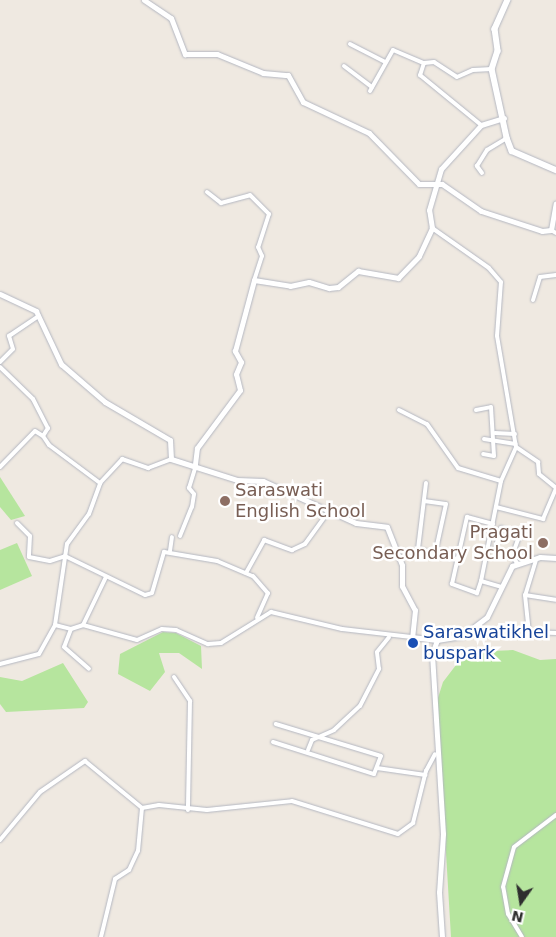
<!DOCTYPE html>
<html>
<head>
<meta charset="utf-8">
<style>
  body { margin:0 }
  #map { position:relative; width:556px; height:937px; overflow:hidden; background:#efe9e1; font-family:"DejaVu Sans",sans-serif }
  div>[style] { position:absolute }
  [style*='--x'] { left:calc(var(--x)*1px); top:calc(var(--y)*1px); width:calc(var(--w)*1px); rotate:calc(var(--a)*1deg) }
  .green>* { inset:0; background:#b6e59e }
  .roads { filter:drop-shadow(0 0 1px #b4b7c1) drop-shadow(0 0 1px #b4b7c1) }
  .minor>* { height:4px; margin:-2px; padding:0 2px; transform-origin:2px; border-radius:2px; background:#fff }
  .tertiary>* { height:5px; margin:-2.5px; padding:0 2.5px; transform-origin:2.5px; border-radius:2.5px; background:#fff }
  .secondary>* { height:5.5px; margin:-2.75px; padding:0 2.75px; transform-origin:2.75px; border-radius:2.75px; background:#fff }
  .dots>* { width:14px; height:14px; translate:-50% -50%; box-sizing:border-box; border:2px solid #fff; border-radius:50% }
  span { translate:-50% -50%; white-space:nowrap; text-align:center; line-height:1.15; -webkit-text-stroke:5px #fff; paint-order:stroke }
  .education-label { font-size:18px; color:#785e54 }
  .left { translate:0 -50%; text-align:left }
  .right { translate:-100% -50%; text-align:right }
  .transit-label { font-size:18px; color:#164399 }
  .north { position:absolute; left:496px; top:877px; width:50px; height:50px; -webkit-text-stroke:4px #fff; paint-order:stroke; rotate:193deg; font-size:14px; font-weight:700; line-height:20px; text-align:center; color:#2e2e2e }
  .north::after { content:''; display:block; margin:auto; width:18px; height:22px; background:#2e2e2e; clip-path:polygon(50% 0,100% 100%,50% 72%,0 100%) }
</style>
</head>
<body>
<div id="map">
  <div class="green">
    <i style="clip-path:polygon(0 477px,25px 516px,11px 520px,0 507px)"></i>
    <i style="clip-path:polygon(17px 543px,32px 576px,0 590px,0 550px)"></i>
    <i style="clip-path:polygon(163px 632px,176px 633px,201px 646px,202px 669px,179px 653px,159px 653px,165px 672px,150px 691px,118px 674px,120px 654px)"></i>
    <i style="clip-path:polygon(513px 650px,540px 660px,556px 659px,556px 937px,451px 937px,437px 701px,443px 682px,466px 652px)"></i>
    <i style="clip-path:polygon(63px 663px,88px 702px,84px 708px,6px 712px,0 704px,0 677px,22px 681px)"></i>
  </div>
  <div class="roads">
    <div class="minor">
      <i style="--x:350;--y:44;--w:39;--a:27"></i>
      <i style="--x:424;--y:63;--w:10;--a:-6"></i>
      <i style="--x:434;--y:62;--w:27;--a:33"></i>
      <i style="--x:457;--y:77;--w:17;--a:-24"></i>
      <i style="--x:473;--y:70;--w:19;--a:-3"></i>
      <i style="--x:344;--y:66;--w:35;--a:37"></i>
      <i style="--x:370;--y:91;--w:47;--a:-60.7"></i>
      <i style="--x:393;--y:50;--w:34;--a:23"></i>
      <i style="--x:424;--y:63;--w:13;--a:108"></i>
      <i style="--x:420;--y:75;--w:79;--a:39.3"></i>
      <i style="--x:482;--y:173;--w:9;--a:-126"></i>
      <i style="--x:477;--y:166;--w:19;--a:-58"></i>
      <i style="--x:487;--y:150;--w:23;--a:-31"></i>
      <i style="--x:207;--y:192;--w:18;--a:38"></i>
      <i style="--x:221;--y:203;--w:30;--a:-15"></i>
      <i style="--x:250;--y:195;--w:27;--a:45"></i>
      <i style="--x:269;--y:214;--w:35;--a:108"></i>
      <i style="--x:258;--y:247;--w:10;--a:66"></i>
      <i style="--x:262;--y:256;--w:25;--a:108"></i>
      <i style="--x:551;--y:230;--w:6;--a:31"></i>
      <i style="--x:533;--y:300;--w:24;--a:-73"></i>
      <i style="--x:540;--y:277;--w:16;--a:-7"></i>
      <i style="--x:0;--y:362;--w:18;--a:-45"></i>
      <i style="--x:13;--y:349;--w:14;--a:-107"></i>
      <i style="--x:9;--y:336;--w:36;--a:-34"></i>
      <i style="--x:0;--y:367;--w:46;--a:44.1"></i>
      <i style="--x:33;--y:399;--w:33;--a:63"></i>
      <i style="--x:48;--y:428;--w:9;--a:122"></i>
      <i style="--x:43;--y:436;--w:11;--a:56"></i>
      <i style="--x:49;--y:445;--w:64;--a:36.7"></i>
      <i style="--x:100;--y:483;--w:33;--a:-47"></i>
      <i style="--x:122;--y:459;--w:28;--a:19"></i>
      <i style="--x:148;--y:468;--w:25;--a:-21"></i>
      <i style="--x:399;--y:410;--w:31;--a:27"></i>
      <i style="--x:427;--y:424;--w:54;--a:54.8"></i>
      <i style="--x:458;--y:468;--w:45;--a:16.8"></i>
      <i style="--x:501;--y:481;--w:37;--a:-66"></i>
      <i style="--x:516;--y:447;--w:113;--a:-99.7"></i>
      <i style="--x:497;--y:336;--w:54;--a:-85.8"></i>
      <i style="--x:501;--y:282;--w:18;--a:-131"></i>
      <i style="--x:489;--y:268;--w:70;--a:-144.9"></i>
      <i style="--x:476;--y:410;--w:15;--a:-11"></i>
      <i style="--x:491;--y:407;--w:49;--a:86.5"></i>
      <i style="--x:494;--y:456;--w:11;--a:-170"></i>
      <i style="--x:495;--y:433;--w:20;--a:3"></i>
      <i style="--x:484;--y:439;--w:32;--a:9"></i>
      <i style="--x:516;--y:447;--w:27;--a:34"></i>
      <i style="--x:538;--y:462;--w:12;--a:85"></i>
      <i style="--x:539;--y:474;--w:22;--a:39"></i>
      <i style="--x:0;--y:467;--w:50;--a:-45.8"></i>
      <i style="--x:35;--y:431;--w:9;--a:32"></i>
      <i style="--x:501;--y:481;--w:102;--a:101.3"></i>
      <i style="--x:481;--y:581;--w:22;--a:16"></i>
      <i style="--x:426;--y:483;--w:66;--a:96.9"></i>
      <i style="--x:418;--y:549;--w:18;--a:16"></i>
      <i style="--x:424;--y:501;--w:22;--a:8"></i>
      <i style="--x:446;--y:504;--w:51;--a:102.4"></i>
      <i style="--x:435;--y:554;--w:23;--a:13"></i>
      <i style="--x:496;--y:507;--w:49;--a:14.3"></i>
      <i style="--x:543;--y:519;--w:34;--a:-67"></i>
      <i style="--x:17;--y:523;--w:18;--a:45"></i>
      <i style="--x:30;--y:536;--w:21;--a:93"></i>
      <i style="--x:29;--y:557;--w:21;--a:11"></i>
      <i style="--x:50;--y:561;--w:16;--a:-18"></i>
      <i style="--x:65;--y:556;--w:89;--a:26"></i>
      <i style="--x:145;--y:595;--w:7;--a:-16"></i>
      <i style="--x:152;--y:593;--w:43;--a:-73.7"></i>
      <i style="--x:164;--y:552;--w:54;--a:9.6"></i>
      <i style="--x:217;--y:561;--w:39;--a:23"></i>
      <i style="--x:253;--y:576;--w:23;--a:49"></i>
      <i style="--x:268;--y:593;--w:27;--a:114"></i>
      <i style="--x:180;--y:536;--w:31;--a:-68"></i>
      <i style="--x:192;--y:507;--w:13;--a:-81"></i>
      <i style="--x:194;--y:494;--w:8;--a:-130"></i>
      <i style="--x:189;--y:488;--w:24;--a:-73"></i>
      <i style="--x:495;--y:550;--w:23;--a:-75"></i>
      <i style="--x:501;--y:528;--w:20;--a:18"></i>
      <i style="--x:520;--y:534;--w:23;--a:110"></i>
      <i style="--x:512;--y:556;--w:9;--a:54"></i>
      <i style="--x:170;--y:551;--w:14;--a:-82"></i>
      <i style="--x:536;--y:560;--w:37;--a:107"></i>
      <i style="--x:525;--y:595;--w:37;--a:84"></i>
      <i style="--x:529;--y:632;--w:27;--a:2"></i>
      <i style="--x:246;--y:573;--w:38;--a:-61"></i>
      <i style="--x:264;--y:540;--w:30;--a:20"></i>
      <i style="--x:292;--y:550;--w:14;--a:-25"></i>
      <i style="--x:305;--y:544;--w:39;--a:-54"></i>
      <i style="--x:481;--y:581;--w:13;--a:108"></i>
      <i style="--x:477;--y:593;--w:27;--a:-160"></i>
      <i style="--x:452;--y:584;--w:69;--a:-77.4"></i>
      <i style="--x:467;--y:517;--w:27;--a:15"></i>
      <i style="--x:525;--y:595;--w:31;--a:9"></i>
      <i style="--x:55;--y:625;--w:82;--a:-81.6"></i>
      <i style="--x:67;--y:544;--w:37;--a:-54"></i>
      <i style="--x:89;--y:514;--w:33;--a:-70"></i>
      <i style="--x:83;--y:625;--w:53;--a:-64.4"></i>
      <i style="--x:71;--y:629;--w:19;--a:111"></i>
      <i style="--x:64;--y:647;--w:33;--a:41"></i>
      <i style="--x:0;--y:664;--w:40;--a:-14.4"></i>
      <i style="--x:39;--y:654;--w:33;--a:-61"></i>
      <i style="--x:55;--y:625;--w:16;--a:14"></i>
      <i style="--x:71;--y:629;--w:13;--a:-18"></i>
      <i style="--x:83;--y:625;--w:56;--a:15.5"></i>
      <i style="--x:137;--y:640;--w:27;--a:-24"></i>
      <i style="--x:162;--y:629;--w:14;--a:4"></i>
      <i style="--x:176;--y:630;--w:35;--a:24"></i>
      <i style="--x:208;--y:644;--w:13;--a:-4"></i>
      <i style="--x:221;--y:643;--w:59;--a:-31.8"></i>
      <i style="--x:271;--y:612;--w:73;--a:13.5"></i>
      <i style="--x:342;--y:629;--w:70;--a:6.5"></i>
      <i style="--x:174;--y:677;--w:29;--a:56"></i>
      <i style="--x:190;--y:701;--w:109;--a:91.1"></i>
      <i style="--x:273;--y:742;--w:106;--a:17.6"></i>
      <i style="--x:374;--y:774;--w:19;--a:-69"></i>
      <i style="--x:381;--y:756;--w:110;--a:-163.1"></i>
      <i style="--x:308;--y:750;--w:11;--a:-68"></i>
      <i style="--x:312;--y:740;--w:24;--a:-24"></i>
      <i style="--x:334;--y:730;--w:35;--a:-43"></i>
      <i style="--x:360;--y:706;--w:42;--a:-62.8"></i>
      <i style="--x:379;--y:669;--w:17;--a:-97"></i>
      <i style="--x:377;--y:652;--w:19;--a:-51"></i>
      <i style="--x:377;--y:768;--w:49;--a:8.3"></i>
      <i style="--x:0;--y:840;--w:62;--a:-50.2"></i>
      <i style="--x:40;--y:792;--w:55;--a:-34.6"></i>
      <i style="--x:85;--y:761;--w:74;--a:39.5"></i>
      <i style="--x:142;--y:808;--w:17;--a:-10"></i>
      <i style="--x:159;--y:805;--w:48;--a:5.9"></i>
      <i style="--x:207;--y:810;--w:85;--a:-6"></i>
      <i style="--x:292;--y:801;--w:111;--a:17.3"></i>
      <i style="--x:398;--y:834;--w:19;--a:-36"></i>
      <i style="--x:413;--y:823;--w:54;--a:-76"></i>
      <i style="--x:426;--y:771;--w:19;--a:-62"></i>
      <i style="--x:101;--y:937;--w:60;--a:-76.4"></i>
      <i style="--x:115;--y:879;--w:17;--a:-33"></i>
      <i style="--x:129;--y:870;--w:21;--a:-65"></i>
      <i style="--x:138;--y:851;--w:43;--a:-84.7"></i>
      <i style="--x:522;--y:937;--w:27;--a:-121"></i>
      <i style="--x:508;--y:914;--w:27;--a:-100"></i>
      <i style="--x:503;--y:887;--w:41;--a:-74.6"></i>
      <i style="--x:514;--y:847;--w:53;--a:-37.3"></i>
    </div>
    <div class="tertiary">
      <i style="--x:144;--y:0;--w:32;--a:34"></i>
      <i style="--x:171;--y:18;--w:39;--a:69"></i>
      <i style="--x:185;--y:54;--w:32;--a:0"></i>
      <i style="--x:217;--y:54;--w:50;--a:22.4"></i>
      <i style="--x:263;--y:73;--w:25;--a:5"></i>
      <i style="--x:288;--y:75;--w:31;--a:61"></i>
      <i style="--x:303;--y:102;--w:73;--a:25.2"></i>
      <i style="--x:369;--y:133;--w:71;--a:45.6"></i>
      <i style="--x:419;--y:184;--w:23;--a:0"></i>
      <i style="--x:442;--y:184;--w:47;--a:34.7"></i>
      <i style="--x:481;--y:211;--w:64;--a:18.2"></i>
      <i style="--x:542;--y:231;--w:9;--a:-6"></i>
      <i style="--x:551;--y:230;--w:27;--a:-80"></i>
      <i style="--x:0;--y:294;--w:40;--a:25"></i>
      <i style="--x:36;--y:311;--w:59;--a:64.7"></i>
      <i style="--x:61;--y:364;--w:58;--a:40.8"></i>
      <i style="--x:105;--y:402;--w:75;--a:30.3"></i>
      <i style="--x:170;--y:440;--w:19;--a:87"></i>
      <i style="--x:171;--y:459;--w:69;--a:17.7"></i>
      <i style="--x:237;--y:480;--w:26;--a:2"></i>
      <i style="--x:263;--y:481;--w:102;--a:24.3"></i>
      <i style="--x:356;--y:523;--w:31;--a:7"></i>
      <i style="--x:387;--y:527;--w:41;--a:68.5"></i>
      <i style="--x:402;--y:565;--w:21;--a:90"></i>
      <i style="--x:402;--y:586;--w:27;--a:62"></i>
      <i style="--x:415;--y:610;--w:27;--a:96"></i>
      <i style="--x:412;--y:637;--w:25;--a:7"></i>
      <i style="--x:437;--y:640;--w:25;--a:-9"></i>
      <i style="--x:462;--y:636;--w:31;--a:-37"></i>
      <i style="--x:487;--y:617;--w:57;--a:-63.9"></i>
      <i style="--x:512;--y:566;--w:29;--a:-18"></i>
      <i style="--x:540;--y:557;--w:16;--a:4"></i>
      <i style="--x:195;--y:464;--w:16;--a:-83"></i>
      <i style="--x:197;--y:448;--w:72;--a:-53.4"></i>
      <i style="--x:240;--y:390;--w:16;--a:-104"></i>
      <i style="--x:236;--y:374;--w:13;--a:-67"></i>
      <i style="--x:241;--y:362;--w:13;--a:-119"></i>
      <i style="--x:235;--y:351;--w:73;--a:-75"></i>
      <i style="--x:254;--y:280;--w:36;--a:9"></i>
      <i style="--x:290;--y:286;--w:19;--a:-12"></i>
      <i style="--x:309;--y:282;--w:21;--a:17"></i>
      <i style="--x:329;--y:288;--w:9;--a:-6"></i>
      <i style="--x:338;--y:287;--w:26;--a:-39"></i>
      <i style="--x:358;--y:271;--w:41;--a:9.9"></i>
      <i style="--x:398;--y:278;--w:30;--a:-46"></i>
      <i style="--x:419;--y:256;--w:31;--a:-65"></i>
      <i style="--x:432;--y:228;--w:18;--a:-99"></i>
      <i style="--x:429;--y:210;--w:43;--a:-73.7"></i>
      <i style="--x:441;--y:169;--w:59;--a:-47.7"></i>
      <i style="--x:481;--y:125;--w:24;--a:-17"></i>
      <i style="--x:437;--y:640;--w:15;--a:110"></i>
      <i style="--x:432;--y:654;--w:180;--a:86.5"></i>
      <i style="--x:443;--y:834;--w:58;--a:93.9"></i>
      <i style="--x:439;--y:892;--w:45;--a:86.2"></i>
    </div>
    <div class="secondary">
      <i style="--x:508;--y:0;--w:32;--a:114"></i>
      <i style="--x:495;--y:29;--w:22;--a:82"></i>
      <i style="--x:498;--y:51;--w:19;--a:108"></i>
      <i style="--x:492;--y:69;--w:71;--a:77.7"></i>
      <i style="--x:507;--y:138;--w:14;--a:69"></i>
      <i style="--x:512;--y:151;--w:48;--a:23.4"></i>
    </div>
  </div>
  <div class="dots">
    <i style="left:225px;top:501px;background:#8d6e63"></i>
    <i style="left:543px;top:543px;background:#8d6e63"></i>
    <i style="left:413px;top:643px;background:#1a4fb4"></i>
  </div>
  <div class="education-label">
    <span class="left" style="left:235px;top:501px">Saraswati<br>English School</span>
    <span class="right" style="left:533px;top:543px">Pragati<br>Secondary School</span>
  </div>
  <div class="transit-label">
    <span class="left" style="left:423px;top:643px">Saraswatikhel<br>buspark</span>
  </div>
  <div class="north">N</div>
</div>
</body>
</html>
